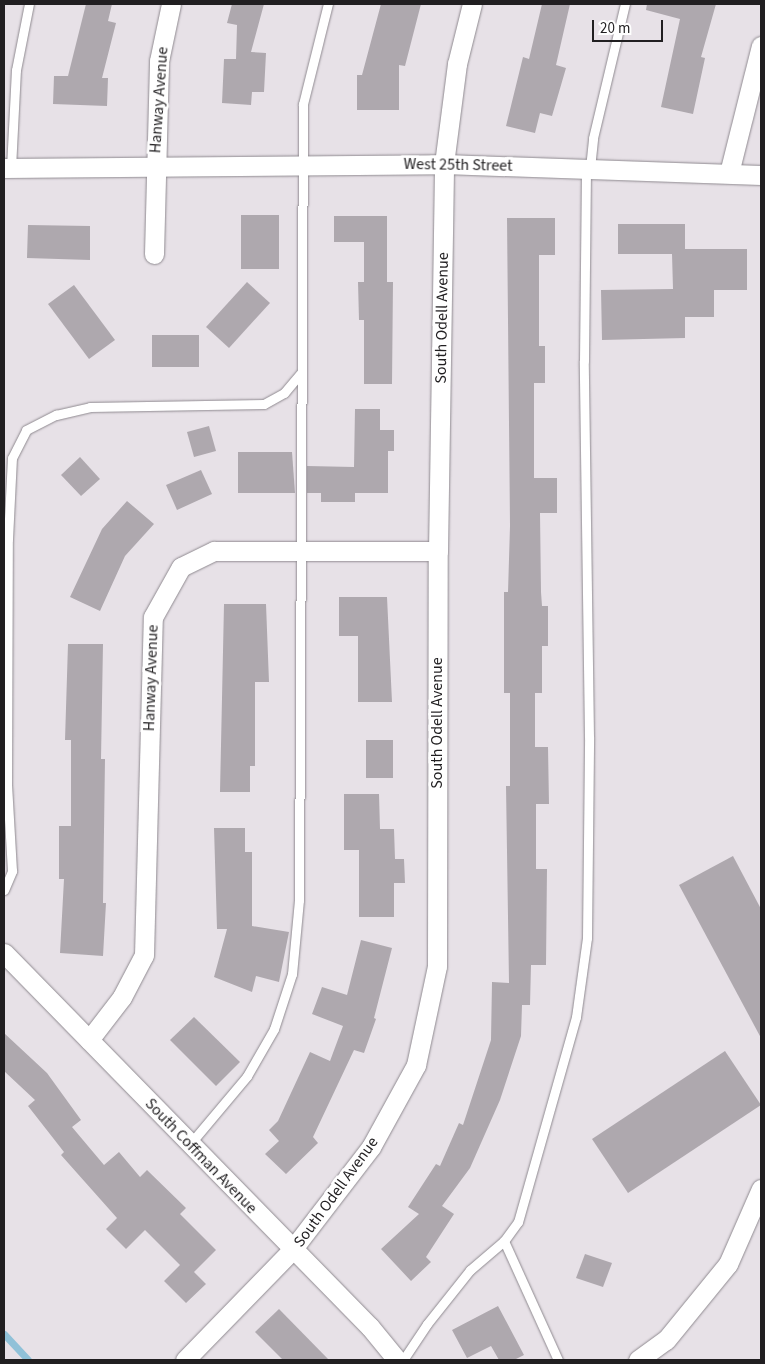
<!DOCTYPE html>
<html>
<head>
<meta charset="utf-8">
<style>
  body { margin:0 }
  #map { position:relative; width:765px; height:1364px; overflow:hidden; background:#e7e1e7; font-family:"Source Sans 3",sans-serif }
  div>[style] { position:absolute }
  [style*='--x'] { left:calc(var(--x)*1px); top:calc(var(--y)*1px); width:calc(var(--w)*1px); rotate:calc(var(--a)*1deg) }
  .stream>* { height:7px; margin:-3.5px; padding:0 3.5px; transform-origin:3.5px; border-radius:3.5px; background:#90c1d8 }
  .building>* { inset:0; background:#aea8ae }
  .roads { filter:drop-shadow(0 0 1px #8f8a90) drop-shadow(0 0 1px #8f8a90) }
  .service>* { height:9px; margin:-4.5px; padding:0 4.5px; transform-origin:4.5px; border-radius:4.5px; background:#fff }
  .minor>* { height:19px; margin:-9.5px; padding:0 9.5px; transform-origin:9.5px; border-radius:9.5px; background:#fff }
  span { translate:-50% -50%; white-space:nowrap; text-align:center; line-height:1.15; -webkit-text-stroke:5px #fff; paint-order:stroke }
  .street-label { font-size:16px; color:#211f21 }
  .frame { position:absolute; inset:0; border:5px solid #211f21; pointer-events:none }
  .scale { position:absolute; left:592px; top:20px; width:71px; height:22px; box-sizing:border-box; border:2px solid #211f21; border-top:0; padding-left:6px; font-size:15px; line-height:18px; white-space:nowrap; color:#211f21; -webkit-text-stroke:4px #fff; paint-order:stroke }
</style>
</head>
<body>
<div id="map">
  <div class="stream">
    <i style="--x:4;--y:1334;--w:35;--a:47"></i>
  </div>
  <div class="building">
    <i style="clip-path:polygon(86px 4px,112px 4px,108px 21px,116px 23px,102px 78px,108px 78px,107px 106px,53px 104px,54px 76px,68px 76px)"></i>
    <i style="clip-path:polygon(232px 4px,264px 4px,251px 52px,266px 53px,264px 92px,252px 92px,251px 105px,222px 103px,224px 59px,236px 59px,237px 25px,227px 23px)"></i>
    <i style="clip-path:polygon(381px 4px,421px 4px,405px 66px,399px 65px,399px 110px,357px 110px,357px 75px,362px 75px)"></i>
    <i style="clip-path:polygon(542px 4px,570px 4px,556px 65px,566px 68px,552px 116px,540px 113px,535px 133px,506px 126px,523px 57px,529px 59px)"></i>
    <i style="clip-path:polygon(647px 4px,716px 4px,701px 57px,705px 58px,693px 114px,661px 107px,680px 19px,646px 10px)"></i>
    <i style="clip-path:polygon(241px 215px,279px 215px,279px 269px,241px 269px)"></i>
    <i style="clip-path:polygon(334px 216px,387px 216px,387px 282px,393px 282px,392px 384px,364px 384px,364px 320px,359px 320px,358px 282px,364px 282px,364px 242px,334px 242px)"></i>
    <i style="clip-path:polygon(507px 218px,555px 218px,555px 255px,539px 255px,539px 346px,545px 346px,545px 383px,534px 383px,534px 478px,557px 478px,557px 513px,540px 513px,541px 592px,542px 606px,548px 606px,548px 646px,542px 646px,542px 693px,535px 693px,535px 747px,548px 747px,549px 804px,536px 804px,536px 869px,547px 869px,546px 965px,531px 965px,530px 1005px,522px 1005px,521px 1036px,500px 1100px,470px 1168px,442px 1206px,454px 1214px,426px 1257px,431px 1262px,411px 1281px,381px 1249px,419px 1214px,408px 1207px,436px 1164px,440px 1166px,459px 1123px,463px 1125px,491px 1040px,492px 982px,509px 983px,506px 786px,510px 786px,510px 693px,504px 693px,504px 592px,508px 592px,510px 526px)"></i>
    <i style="clip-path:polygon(618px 224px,685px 224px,685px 249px,747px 249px,747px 290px,714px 290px,714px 317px,685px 317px,685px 338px,602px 340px,601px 290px,673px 289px,672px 254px,618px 254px)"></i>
    <i style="clip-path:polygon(28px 225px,90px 226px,90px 260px,27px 258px)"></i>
    <i style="clip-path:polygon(247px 282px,270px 303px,229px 348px,206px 327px)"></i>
    <i style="clip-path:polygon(74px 285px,115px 340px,89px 359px,48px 304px)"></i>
    <i style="clip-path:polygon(152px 335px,199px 335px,199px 367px,152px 367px)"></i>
    <i style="clip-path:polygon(355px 409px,380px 409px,380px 430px,394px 430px,394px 451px,388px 451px,388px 493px,355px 493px,355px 502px,321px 502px,321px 493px,307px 493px,307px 466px,354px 467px)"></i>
    <i style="clip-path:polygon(209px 426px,216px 451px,194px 457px,187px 432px)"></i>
    <i style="clip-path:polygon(238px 452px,292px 452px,295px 493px,238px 493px)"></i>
    <i style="clip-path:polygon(80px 457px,100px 479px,81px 496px,61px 475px)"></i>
    <i style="clip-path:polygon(201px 470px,212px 494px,177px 510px,166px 485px)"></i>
    <i style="clip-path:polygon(127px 501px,154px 524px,125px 556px,100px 611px,70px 597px,102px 529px)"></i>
    <i style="clip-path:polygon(339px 597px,387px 597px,392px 702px,358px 702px,358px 636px,339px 636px)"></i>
    <i style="clip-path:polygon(224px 604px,266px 604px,269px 682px,255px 682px,255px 766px,250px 766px,250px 792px,220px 792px)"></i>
    <i style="clip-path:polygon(68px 644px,103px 644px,101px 759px,105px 759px,103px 903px,106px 903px,103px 956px,60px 953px,64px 879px,59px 879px,59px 826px,71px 826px,71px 740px,65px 740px)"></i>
    <i style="clip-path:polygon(366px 740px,393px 740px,393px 778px,366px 778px)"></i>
    <i style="clip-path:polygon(344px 794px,379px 794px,380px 829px,394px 829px,395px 859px,404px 859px,405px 883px,394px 883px,394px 917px,359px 917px,359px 850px,344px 850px)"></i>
    <i style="clip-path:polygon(214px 828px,245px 828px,245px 852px,252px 852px,252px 926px,289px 932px,279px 982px,256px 976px,252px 992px,214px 977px,227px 929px,217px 929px)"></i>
    <i style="clip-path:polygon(733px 856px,761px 909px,761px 1038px,679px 885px)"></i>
    <i style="clip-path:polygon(361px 940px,392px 948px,374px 1018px,376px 1019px,364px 1053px,354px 1050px,313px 1137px,318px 1143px,286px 1174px,265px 1154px,279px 1141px,269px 1130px,278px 1121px,310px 1052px,330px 1061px,343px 1026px,312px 1014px,322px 987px,347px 995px)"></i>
    <i style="clip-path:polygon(194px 1017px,240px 1062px,216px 1086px,170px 1040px)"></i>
    <i style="clip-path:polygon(4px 1033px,47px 1073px,81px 1120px,72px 1127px,104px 1165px,119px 1152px,140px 1177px,147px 1170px,186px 1208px,180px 1214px,216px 1250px,194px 1272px,206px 1284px,186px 1303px,164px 1281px,180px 1265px,145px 1230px,126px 1249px,106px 1229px,117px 1218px,61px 1155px,64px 1152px,28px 1106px,35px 1100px,4px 1071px)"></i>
    <i style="clip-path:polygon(725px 1051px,761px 1105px,628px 1193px,592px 1139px)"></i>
    <i style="clip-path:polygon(585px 1254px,612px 1263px,603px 1287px,576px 1278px)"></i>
    <i style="clip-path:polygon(498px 1306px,524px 1355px,514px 1360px,499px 1360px,491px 1346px,467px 1358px,452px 1330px)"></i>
    <i style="clip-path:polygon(279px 1309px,329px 1360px,283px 1360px,255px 1332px)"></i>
  </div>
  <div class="roads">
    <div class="service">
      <i style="--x:11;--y:168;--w:98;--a:-87.1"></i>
      <i style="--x:16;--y:70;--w:67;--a:-78.9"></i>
      <i style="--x:590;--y:168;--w:30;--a:-84"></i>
      <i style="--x:593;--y:138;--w:138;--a:-76.6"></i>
      <i style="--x:4;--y:890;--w:21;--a:-67"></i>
      <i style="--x:12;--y:871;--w:86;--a:-93.3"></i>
      <i style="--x:7;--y:785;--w:246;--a:-89.8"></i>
      <i style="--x:8;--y:539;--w:81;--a:-87.2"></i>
      <i style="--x:12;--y:458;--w:31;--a:-63"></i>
      <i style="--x:26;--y:430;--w:34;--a:-27"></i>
      <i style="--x:56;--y:415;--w:35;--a:-13"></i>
      <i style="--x:90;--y:407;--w:174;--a:-1"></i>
      <i style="--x:264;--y:404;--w:23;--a:-29"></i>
      <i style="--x:284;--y:393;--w:26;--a:-50"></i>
      <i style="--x:190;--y:1144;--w:89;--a:-50"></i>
      <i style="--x:247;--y:1076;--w:54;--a:-60.1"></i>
      <i style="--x:274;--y:1029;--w:58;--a:-71.9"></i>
      <i style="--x:292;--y:974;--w:74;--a:-84.6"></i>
      <i style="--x:299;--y:900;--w:796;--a:-89.71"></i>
      <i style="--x:303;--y:104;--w:103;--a:-76"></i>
      <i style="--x:504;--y:1241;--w:131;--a:65.6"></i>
      <i style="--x:403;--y:1360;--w:43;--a:-56.3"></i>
      <i style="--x:427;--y:1324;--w:69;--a:-51.5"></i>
      <i style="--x:470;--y:1270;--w:45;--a:-40.5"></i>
      <i style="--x:504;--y:1241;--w:24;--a:-54"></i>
      <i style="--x:518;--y:1222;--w:213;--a:-74.2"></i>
      <i style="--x:576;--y:1017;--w:80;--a:-82.1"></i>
      <i style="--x:587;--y:938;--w:201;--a:-89.4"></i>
      <i style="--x:589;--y:737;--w:376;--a:-90.8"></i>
      <i style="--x:584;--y:361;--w:193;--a:-89.4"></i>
    </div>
    <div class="minor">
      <i style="--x:4;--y:168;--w:440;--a:-0.5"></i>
      <i style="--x:444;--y:164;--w:317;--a:2"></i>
      <i style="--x:729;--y:173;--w:131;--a:-75.9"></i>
      <i style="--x:154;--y:254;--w:193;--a:-88.5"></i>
      <i style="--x:159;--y:61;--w:58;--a:-78.1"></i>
      <i style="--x:4;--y:953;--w:523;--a:45.62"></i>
      <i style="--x:370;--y:1327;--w:43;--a:50.7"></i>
      <i style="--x:89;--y:1040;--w:54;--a:-52.5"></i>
      <i style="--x:122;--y:997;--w:47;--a:-62.4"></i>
      <i style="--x:144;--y:955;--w:338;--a:-88.5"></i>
      <i style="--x:153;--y:617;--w:57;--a:-60.8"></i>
      <i style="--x:181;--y:567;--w:37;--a:-26"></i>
      <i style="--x:214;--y:551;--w:224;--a:0"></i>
      <i style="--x:185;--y:1360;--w:153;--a:-45.8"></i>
      <i style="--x:292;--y:1250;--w:130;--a:-52.5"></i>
      <i style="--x:371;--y:1147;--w:94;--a:-61.2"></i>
      <i style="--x:416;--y:1065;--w:101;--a:-78"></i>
      <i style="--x:437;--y:966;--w:415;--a:-89.9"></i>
      <i style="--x:438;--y:551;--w:387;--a:-89.1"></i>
      <i style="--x:444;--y:164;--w:101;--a:-82.6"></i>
      <i style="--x:457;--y:64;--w:62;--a:-76"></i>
      <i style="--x:638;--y:1360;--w:34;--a:-36"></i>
      <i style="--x:666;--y:1340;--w:98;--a:-50.8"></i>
      <i style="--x:728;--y:1264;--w:82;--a:-66.3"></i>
    </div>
  </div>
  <div class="street-label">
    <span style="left:159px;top:100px;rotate:-86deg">Hanway Avenue</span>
    <span style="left:458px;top:165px;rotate:1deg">West 25th Street</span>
    <span style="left:442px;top:318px;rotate:-89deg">South Odell Avenue</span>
    <span style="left:151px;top:678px;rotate:-88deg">Hanway Avenue</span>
    <span style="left:437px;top:723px;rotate:-90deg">South Odell Avenue</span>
    <span style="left:201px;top:1156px;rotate:46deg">South Coffman Avenue</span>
    <span style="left:336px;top:1192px;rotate:-54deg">South Odell Avenue</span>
  </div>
  <div class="frame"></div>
  <div class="scale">20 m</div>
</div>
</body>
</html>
